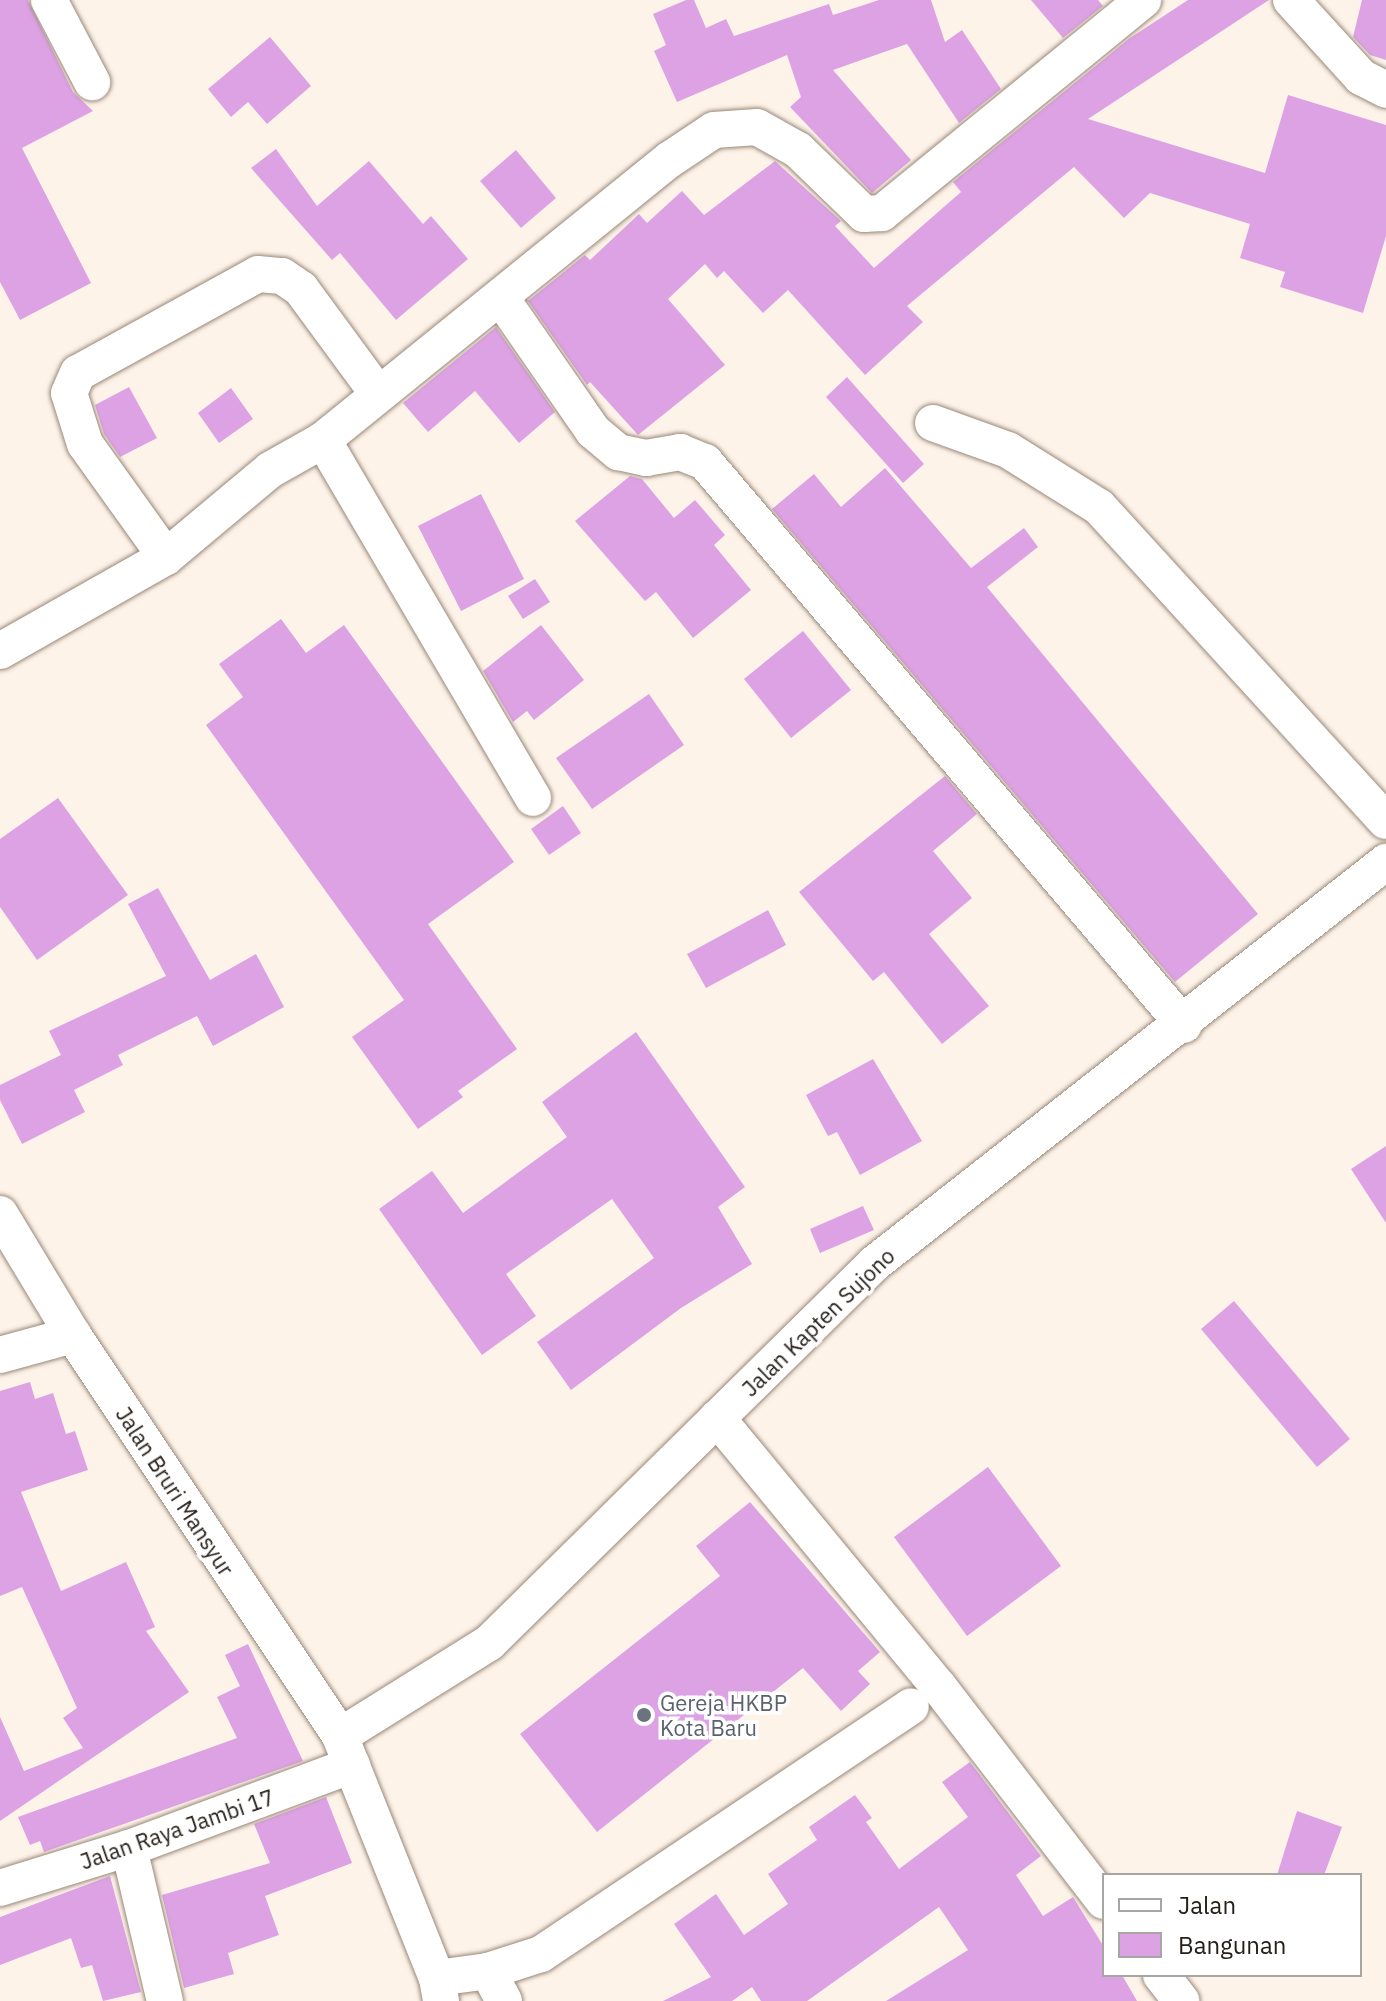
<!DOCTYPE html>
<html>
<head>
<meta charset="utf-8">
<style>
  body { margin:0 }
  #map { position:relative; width:1386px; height:2001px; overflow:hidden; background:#fef3e9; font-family:"IBM Plex Sans",sans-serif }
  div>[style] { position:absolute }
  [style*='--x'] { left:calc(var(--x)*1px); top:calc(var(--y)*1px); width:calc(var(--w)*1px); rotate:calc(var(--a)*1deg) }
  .building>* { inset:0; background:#dda2e4 }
  .roads { filter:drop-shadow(0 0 2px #988879) drop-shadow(0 0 2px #988879) }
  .minor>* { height:36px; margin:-18px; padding:0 18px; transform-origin:18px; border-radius:18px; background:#fff }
  .dots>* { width:22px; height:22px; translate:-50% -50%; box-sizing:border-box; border:4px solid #fff; border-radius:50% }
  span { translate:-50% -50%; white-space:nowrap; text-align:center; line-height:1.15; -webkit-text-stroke:7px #fff; paint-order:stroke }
  .street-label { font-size:22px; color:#26201a }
  .worship-label { font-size:22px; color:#5b616d }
  .left { translate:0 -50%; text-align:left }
  .legend { position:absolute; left:1102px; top:1873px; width:260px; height:104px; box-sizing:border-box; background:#fff; border:2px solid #a8a6a3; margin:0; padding:10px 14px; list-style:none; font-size:24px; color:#26201a }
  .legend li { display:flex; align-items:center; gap:16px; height:40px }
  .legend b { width:40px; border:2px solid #a8a6a3 }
</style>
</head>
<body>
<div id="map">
  <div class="building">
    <i style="clip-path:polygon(0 0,28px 0,73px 92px,93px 111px,22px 148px,91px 283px,20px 320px,0 282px)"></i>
    <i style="clip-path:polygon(686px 0,694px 0,706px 28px,726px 19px,734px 36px,829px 4px,833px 15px,879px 0,931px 0,945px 42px,962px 30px,1001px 89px,959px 123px,907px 44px,833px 70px,911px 160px,872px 193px,790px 107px,801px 97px,787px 55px,677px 102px,654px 51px,666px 45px,653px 14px)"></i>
    <i style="clip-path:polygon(1031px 0,1098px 0,1103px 6px,1063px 38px)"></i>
    <i style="clip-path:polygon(1188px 0,1269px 0,1088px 119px,1265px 173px,1288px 95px,1386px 125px,1386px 236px,1363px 313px,1280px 287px,1285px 272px,1240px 258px,1250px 224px,1150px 193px,1124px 218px,1074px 167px,907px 306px,923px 322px,865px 375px,788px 290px,763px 313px,724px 271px,717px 278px,705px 264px,668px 299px,725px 365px,638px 435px,590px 382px,587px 385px,528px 301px,585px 255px,590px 260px,639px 214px,647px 223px,682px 191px,704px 215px,775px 161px,841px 221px,835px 226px,874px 268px,961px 192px,953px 182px,1130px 38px)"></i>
    <i style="clip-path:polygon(1362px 0,1386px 0,1386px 60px,1370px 55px,1353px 37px)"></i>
    <i style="clip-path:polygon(270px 37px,311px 86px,267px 124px,248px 102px,231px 117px,208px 89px)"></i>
    <i style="clip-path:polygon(276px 149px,317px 206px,369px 161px,423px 224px,431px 216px,468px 259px,396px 320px,340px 253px,332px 260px,251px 168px)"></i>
    <i style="clip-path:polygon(516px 150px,556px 198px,521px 228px,480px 181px)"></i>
    <i style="clip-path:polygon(496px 327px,555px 412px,519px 443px,475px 391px,428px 432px,403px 403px)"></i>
    <i style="clip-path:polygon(847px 377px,924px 464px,903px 483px,826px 397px)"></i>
    <i style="clip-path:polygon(129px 387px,157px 438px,120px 457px,104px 434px,95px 405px)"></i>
    <i style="clip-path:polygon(231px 388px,253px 419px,219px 443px,198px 413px)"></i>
    <i style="clip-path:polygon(885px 468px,971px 568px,1024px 528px,1038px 547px,987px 587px,1258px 914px,1175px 982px,772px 509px,814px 474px,841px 507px)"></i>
    <i style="clip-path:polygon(630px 476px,642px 479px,674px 518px,695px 500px,725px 535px,714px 545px,751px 590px,693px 638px,656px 592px,645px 601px,575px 521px)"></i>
    <i style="clip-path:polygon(481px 494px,524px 579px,461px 611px,418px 526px)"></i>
    <i style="clip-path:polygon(535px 579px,550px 602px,523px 619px,508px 596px)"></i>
    <i style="clip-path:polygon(281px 619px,306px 653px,344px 625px,514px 862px,428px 924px,517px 1049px,458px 1091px,463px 1097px,418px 1129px,352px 1037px,404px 1000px,206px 725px,243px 697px,219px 664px)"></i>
    <i style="clip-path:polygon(541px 625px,584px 680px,534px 720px,527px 711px,513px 722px,483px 671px)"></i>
    <i style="clip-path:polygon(803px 631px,851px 690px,791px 738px,744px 679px)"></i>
    <i style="clip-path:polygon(649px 694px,684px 745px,592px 809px,556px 758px)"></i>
    <i style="clip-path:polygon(945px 776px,977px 814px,933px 851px,972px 898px,929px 934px,989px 1006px,942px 1044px,884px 972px,873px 981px,799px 892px)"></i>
    <i style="clip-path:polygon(58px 798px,128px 895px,37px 960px,0 907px,0 839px)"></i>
    <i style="clip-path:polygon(563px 806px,581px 833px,549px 855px,531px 829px)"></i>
    <i style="clip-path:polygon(158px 888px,210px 980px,256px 954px,284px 1007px,213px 1046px,197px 1016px,118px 1055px,123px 1065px,74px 1090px,85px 1112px,22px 1144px,0 1100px,0 1085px,61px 1055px,49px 1031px,166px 976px,128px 904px)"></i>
    <i style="clip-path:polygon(768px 910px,786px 945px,706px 988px,687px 954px)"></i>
    <i style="clip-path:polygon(636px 1032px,745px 1187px,718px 1207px,752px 1264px,681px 1308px,571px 1390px,537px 1342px,654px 1258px,612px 1199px,506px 1274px,536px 1316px,482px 1355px,379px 1209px,432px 1171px,463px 1213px,567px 1137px,542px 1102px)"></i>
    <i style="clip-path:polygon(873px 1059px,922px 1141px,860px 1175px,837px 1132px,828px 1136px,806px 1095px)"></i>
    <i style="clip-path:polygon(1386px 1146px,1386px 1223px,1351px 1169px)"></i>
    <i style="clip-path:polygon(863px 1206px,874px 1230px,820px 1253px,810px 1229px)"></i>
    <i style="clip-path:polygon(1234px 1301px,1350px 1439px,1317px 1467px,1201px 1329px)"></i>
    <i style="clip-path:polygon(30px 1382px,35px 1399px,53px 1393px,66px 1434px,75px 1431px,88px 1470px,21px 1492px,61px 1591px,126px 1562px,155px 1627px,146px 1631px,189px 1692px,0 1821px,0 1717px,24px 1771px,83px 1748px,63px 1718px,77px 1708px,22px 1587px,0 1596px,0 1391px)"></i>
    <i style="clip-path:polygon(988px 1467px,1061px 1566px,967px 1636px,894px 1537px)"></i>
    <i style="clip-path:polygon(750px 1502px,880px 1652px,858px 1671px,870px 1684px,841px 1711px,803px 1668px,597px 1832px,520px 1734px,720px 1576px,696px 1546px)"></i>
    <i style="clip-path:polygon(248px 1644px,303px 1761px,44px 1852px,40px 1841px,30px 1845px,18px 1817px,237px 1738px,217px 1697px,240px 1686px,225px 1655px)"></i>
    <i style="clip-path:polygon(970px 1762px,1041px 1856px,1016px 1875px,1043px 1916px,1073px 1897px,1104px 1947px,1104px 1975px,1122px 1975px,1137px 2001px,886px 2001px,968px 1950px,939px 1907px,807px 2001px,761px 2001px,752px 1987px,732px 2001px,663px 2001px,711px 1977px,674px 1924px,716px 1894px,744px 1935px,788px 1904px,768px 1874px,817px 1840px,809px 1827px,855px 1795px,872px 1818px,866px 1822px,899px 1869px,968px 1817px,942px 1782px)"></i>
    <i style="clip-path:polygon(326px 1797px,352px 1863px,265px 1896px,279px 1935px,228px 1953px,234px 1974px,184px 1988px,162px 1895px,270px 1863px,254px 1824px)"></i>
    <i style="clip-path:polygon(1297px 1811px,1342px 1827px,1324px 1875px,1277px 1875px)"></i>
    <i style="clip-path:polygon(110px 1876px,141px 1992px,103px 2001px,92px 1965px,81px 1968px,71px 1938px,0 1965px,0 1917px)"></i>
  </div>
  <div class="roads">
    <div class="minor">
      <i style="--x:49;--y:0;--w:93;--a:62.3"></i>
      <i style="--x:1291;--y:0;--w:104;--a:47.7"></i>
      <i style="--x:1361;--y:77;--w:28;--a:27"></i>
      <i style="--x:501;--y:298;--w:162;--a:55.3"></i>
      <i style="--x:593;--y:431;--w:33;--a:40"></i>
      <i style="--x:618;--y:452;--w:29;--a:12"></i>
      <i style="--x:646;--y:458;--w:35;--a:-10"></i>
      <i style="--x:680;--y:452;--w:27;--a:22"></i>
      <i style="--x:705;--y:462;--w:739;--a:49.61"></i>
      <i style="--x:933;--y:423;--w:80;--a:19.8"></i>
      <i style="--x:1008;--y:450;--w:107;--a:32.1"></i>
      <i style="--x:1099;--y:507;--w:425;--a:47.6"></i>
      <i style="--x:323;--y:440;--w:415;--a:59.6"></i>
      <i style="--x:166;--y:557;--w:139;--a:-125.6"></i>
      <i style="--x:85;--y:444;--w:53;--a:-107.4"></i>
      <i style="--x:69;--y:393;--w:22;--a:-66"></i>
      <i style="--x:78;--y:373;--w:205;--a:-28.8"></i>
      <i style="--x:258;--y:274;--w:24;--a:5"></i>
      <i style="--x:282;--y:276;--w:23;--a:34"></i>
      <i style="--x:301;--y:289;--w:130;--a:53.7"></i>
      <i style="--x:0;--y:651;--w:191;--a:-29.5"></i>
      <i style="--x:166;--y:557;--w:136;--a:-39.9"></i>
      <i style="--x:270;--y:470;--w:61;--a:-29.5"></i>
      <i style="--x:323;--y:440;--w:445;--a:-39"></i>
      <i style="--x:669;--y:160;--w:54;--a:-33.7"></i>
      <i style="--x:714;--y:130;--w:43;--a:-4"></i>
      <i style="--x:757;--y:127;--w:47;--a:29.3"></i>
      <i style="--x:798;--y:150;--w:92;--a:44.1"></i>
      <i style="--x:864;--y:214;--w:18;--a:-3"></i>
      <i style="--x:882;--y:213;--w:337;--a:-39.2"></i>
      <i style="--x:0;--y:1214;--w:141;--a:58.9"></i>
      <i style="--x:73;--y:1335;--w:482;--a:56.3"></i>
      <i style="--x:340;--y:1736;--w:261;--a:68.2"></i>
      <i style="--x:437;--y:1978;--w:23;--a:80"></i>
      <i style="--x:0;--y:1355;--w:76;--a:-15.3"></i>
      <i style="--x:717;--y:1418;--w:349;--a:50.5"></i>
      <i style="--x:939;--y:1687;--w:270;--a:52.4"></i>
      <i style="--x:340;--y:1736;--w:176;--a:-32"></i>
      <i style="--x:489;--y:1643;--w:542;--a:-44.55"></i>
      <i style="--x:875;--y:1263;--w:650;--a:-38.12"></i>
      <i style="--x:129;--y:1848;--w:157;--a:76.8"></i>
      <i style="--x:0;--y:1888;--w:135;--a:-17.2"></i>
      <i style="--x:129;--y:1848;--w:238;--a:-20.4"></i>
      <i style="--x:488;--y:1971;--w:34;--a:62"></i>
      <i style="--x:1161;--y:1975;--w:33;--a:52"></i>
      <i style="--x:437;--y:1978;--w:51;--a:-7.8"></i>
      <i style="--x:488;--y:1971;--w:56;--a:-17.8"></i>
      <i style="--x:541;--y:1954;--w:445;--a:-33.8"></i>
    </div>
  </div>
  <div class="dots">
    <i style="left:644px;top:1715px;background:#6b7280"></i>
  </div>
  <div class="street-label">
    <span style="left:818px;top:1322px;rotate:-44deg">Jalan Kapten Sujono</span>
    <span style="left:175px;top:1491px;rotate:57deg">Jalan Bruri Mansyur</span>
    <span style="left:177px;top:1829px;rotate:-19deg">Jalan Raya Jambi 17</span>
  </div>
  <div class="worship-label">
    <span class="left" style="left:660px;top:1715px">Gereja HKBP<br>Kota Baru</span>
  </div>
  <ul class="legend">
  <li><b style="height:10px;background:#fff"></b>Jalan</li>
  <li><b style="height:22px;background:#dda2e4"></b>Bangunan</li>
  </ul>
</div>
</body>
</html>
